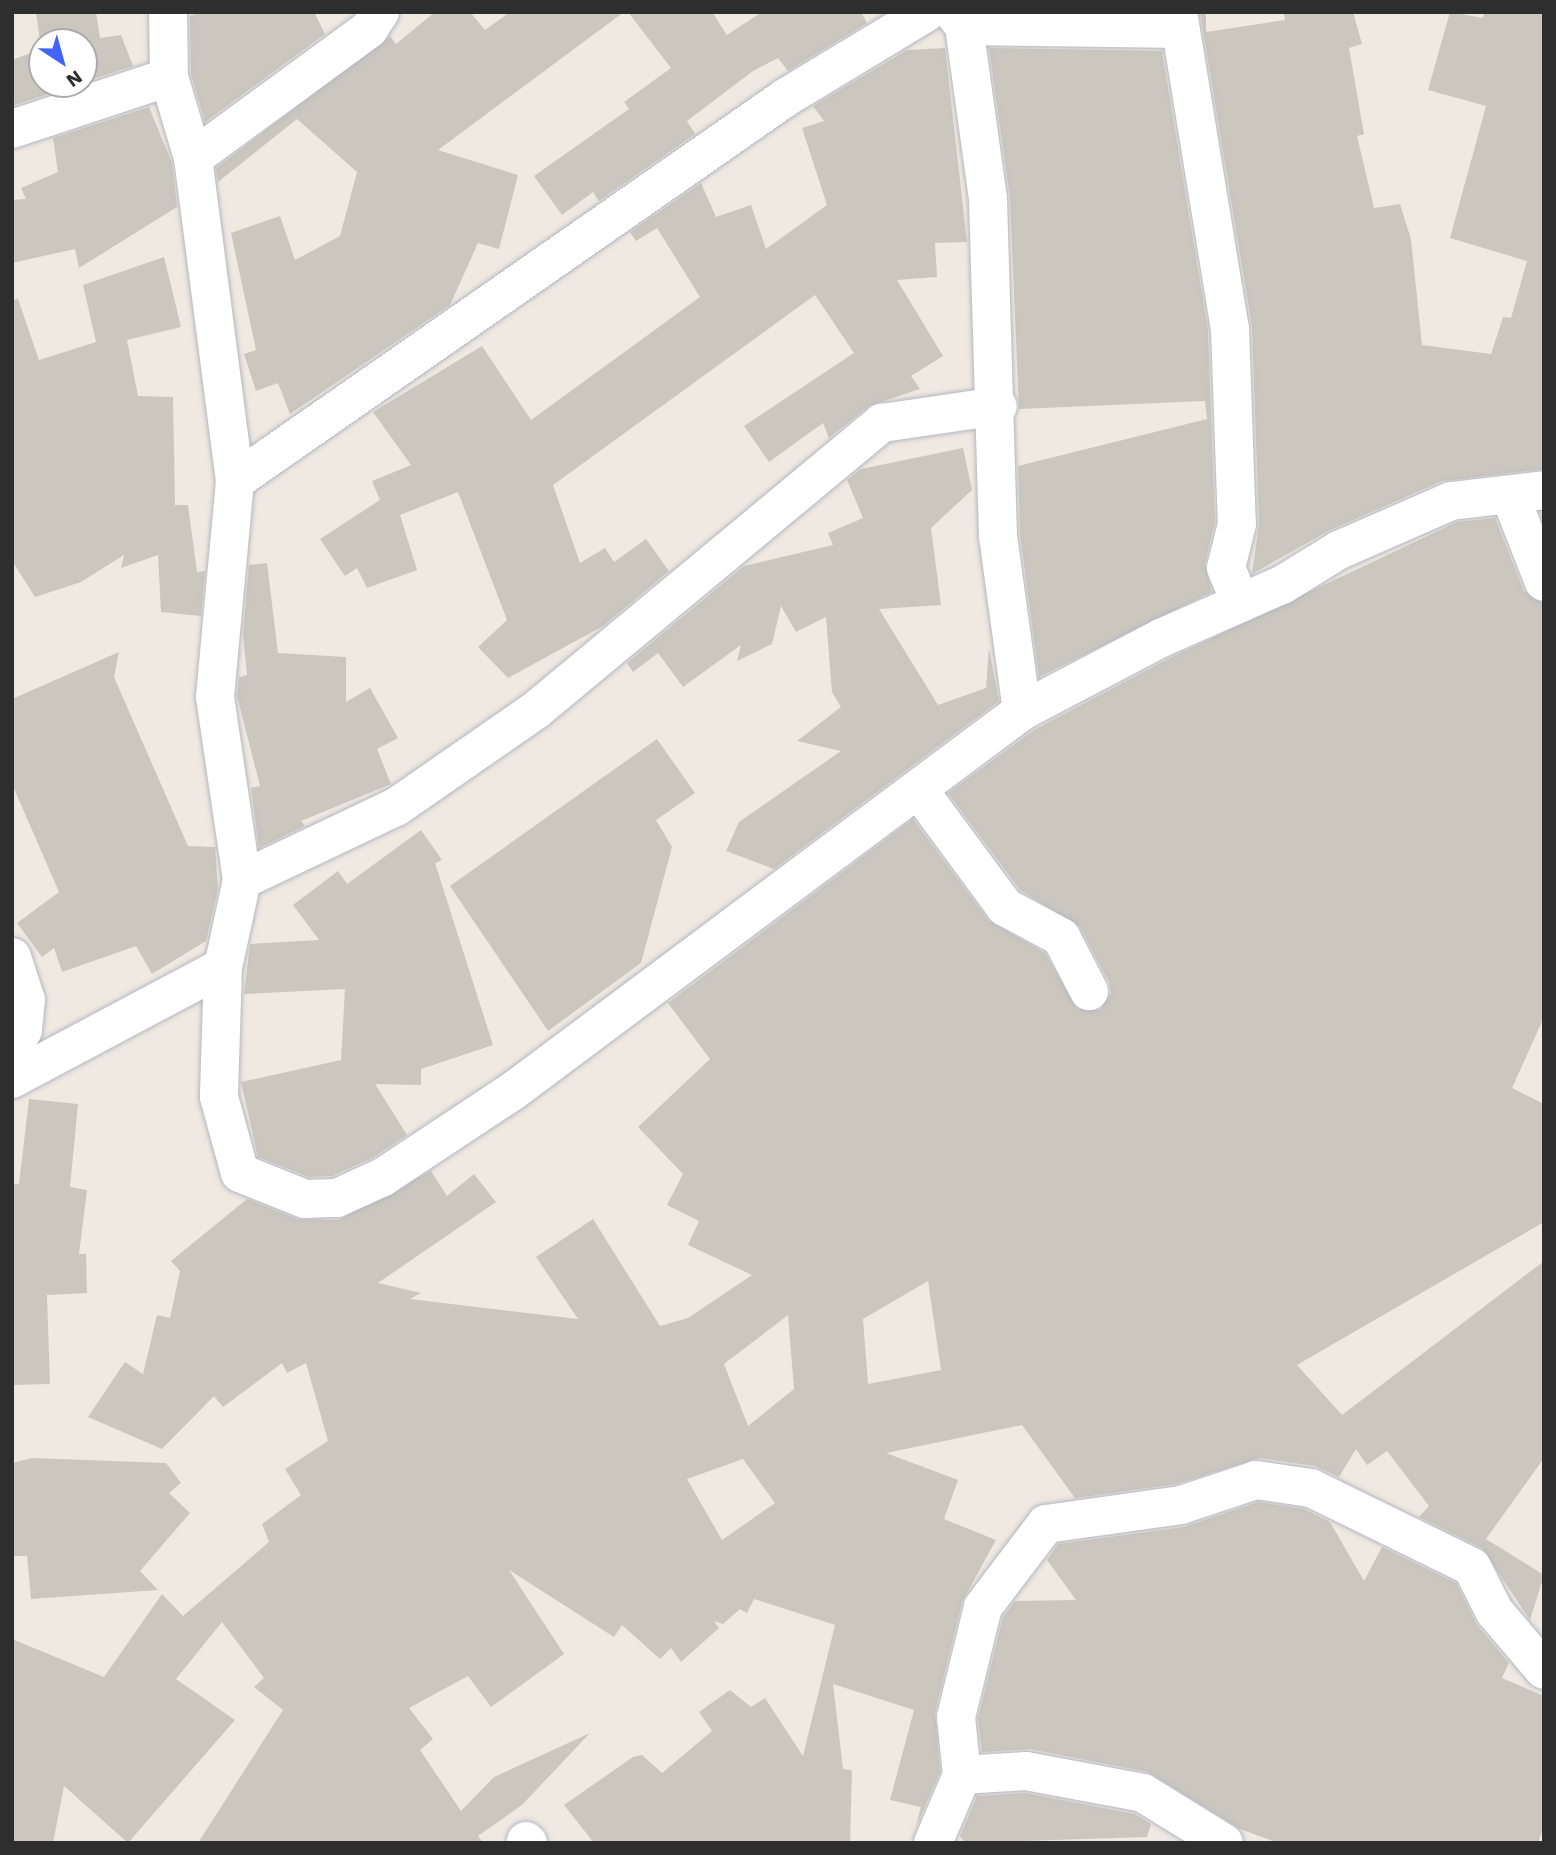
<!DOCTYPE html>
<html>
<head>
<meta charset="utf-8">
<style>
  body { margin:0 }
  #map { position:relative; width:1556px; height:1855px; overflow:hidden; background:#efe9e1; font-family:"Work Sans",sans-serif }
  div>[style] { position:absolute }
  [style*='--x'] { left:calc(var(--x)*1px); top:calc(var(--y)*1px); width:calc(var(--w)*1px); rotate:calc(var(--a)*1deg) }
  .building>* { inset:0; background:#cbc7bf }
  .roads { filter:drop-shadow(0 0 2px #b4b7c1) drop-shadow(0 0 2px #b4b7c1) }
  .street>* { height:38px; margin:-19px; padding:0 19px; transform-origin:19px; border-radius:19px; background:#fff }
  span { translate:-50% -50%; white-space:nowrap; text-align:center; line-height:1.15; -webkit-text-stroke:5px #fff; paint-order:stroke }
  .frame { position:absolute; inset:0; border:14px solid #2e2e2e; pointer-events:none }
  .north { position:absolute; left:28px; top:28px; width:70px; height:70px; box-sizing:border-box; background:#fff; border:2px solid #ababab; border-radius:50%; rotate:144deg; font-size:19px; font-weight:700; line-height:28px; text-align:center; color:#2e2e2e }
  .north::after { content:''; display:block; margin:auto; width:24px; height:32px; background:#4264fb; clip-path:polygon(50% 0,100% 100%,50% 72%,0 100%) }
</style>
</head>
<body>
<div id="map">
  <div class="building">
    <i style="clip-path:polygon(36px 12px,96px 12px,100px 38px,121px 35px,133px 66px,84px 82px,84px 42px,42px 42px,42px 84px,78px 84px,12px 106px,12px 60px,41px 49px)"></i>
    <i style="clip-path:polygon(201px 12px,314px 12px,325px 34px,205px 122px,191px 74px,190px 16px)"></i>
    <i style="clip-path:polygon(435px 12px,470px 12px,485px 30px,510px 12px,624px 12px,438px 150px,518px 175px,499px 249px,478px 243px,450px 305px,290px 414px,278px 383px,256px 391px,244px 354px,256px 350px,231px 233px,280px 216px,295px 260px,340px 236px,357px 172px,297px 119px,218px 182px,216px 168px,390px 36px,396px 44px)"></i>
    <i style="clip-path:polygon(628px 12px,712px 12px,727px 35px,762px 12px,861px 12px,867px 23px,788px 71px,778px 58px,753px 71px,687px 121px,695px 134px,599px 201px,593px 192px,562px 215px,534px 176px,629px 109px,624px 102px,671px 68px)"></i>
    <i style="clip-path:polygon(1200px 12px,1206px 12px,1206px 32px,1285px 20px,1284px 12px,1353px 12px,1362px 44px,1349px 48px,1364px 134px,1357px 136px,1374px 208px,1400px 204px,1411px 239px,1422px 345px,1491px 354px,1503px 317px,1511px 318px,1527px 261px,1450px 238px,1486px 106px,1428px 90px,1450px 12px,1483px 18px,1484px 12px,1544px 12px,1544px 469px,1442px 481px,1330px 530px,1252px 574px,1259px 523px,1252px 327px)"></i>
    <i style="clip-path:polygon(945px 48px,967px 242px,935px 243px,937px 277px,897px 280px,943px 356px,911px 376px,920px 389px,869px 406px,829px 438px,823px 423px,769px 462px,744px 426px,854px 353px,815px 295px,553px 485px,580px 563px,605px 548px,614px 562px,646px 539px,669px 571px,603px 626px,508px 678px,478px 647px,507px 620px,458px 492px,400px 515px,417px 570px,367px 588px,357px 568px,345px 576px,320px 539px,380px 500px,372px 481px,411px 465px,373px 412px,482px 346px,531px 420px,700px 297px,657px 228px,636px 241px,630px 232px,701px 183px,716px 217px,751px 205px,766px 249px,827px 205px,802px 128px,824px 121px,813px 106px,907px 50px)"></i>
    <i style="clip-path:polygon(989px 48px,1162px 51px,1208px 330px,1215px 522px,1205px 564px,1212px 592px,1039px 677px,1020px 534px,1018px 466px,1207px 419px,1205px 401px,1019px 409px,1010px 198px)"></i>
    <i style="clip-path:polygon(149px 107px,172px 163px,177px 207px,79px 268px,75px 249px,12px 263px,12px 200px,26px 199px,21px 188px,58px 172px,53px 138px)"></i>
    <i style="clip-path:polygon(164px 257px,181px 327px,127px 340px,138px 396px,173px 397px,175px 505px,188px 505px,197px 572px,205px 571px,201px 616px,161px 612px,158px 555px,121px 568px,124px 555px,81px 582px,35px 597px,12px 561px,12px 300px,18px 299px,39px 360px,96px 342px,83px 285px)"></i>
    <i style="clip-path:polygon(963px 448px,972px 490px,931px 528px,941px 605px,879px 609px,938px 705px,986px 688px,989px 648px,999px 701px,774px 869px,726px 851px,739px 822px,841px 751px,797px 741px,841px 707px,832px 692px,826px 617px,796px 632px,781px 606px,772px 644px,737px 661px,741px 645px,683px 687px,658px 653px,633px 672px,627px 663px,744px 566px,833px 545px,828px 533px,863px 518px,847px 480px,861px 469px)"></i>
    <i style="clip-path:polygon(evenodd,1495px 518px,1524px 591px,1544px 603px,1544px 1017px,1512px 1088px,1544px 1104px,1544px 1222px,1297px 1365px,1342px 1415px,1544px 1261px,1544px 1458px,1486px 1539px,1544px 1575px,1530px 1620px,1482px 1548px,1419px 1517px,1429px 1506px,1387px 1451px,1367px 1465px,1356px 1449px,1339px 1477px,1315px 1466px,1259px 1458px,1176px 1484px,1075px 1498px,1022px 1425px,886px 1453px,958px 1480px,944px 1519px,996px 1540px,962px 1602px,935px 1712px,940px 1772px,916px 1827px,921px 1807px,890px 1800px,914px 1710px,833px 1684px,843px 1769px,852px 1770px,850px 1843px,594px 1843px,564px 1805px,633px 1757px,642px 1755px,662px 1773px,712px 1731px,699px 1712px,730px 1690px,751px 1707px,765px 1698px,803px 1756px,835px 1625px,754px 1599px,747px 1613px,740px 1609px,723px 1624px,714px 1621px,719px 1628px,681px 1662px,671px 1648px,660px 1659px,622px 1625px,614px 1637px,509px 1570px,564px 1654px,491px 1707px,468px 1676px,409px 1708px,433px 1739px,420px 1750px,461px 1811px,494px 1777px,590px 1733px,522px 1805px,478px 1836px,483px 1843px,198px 1843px,283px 1710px,254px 1687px,264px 1678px,222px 1622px,176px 1679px,235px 1720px,128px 1843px,64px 1786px,53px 1843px,12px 1843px,12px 1639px,104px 1677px,162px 1594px,183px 1616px,269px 1542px,262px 1524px,301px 1495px,285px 1469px,328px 1441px,306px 1363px,287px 1373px,282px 1363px,223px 1407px,214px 1396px,162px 1449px,88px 1417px,125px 1362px,143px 1374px,157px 1315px,170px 1318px,180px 1271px,171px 1261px,247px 1199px,297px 1219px,338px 1220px,431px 1171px,447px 1196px,474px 1174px,496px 1202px,378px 1283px,421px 1293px,410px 1299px,578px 1319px,536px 1257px,593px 1219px,660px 1326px,688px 1318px,752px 1275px,688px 1245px,699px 1221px,667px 1205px,683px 1174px,638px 1127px,710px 1059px,668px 1003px,913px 819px,988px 920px,1045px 953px,1077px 1009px,1100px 1010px,1111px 993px,1109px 982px,1080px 927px,1020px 890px,948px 793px,1034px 730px,1170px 658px,1457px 522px,1495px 518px,928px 1281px,941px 1370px,868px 1384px,863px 1319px,928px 1281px,1495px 518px,788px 1315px,794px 1389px,748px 1426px,724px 1364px,788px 1315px,1495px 518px,743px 1459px,775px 1503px,722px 1540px,687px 1479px,743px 1459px)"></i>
    <i style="clip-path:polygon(267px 563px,278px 653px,346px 657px,346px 702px,370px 688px,398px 738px,377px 749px,391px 784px,301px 821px,305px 826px,259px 848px,251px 788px,260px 786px,237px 696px,239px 677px,247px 675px,243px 635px,249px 565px)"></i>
    <i style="clip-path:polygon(119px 652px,114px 677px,188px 846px,215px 847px,218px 889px,206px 941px,152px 974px,136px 946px,62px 972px,54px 948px,42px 957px,17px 923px,59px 892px,12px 784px,12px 699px)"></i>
    <i style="clip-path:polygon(657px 739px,695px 793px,656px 820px,672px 847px,641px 963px,548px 1031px,450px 886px)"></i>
    <i style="clip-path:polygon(421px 830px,442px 860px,435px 863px,493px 1045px,421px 1069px,421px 1085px,375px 1084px,407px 1135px,372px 1158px,332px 1176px,309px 1177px,258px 1157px,241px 1082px,341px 1060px,345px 989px,244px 994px,250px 944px,319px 940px,293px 905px,338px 871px,347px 884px)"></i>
    <i style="clip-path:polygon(29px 1099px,78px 1104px,70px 1187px,87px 1190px,79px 1254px,86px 1254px,87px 1293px,47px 1295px,50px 1384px,12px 1385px,12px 1184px,19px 1184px)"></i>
    <i style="clip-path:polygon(32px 1458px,166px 1463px,181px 1483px,169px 1493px,190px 1513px,140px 1571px,158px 1590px,31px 1599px,27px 1556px,14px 1556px,12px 1463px)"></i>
    <i style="clip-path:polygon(1258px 1502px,1304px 1509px,1330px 1522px,1364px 1581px,1382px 1547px,1456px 1583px,1477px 1625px,1509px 1663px,1502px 1678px,1544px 1696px,1544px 1826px,1538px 1843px,1278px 1843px,1240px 1829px,1148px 1772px,1030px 1749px,982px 1752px,978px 1719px,1003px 1617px,1015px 1601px,1076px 1600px,1047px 1560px,1058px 1544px,1184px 1527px)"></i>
    <i style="clip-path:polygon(1025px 1793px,1135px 1814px,1151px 1824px,1147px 1837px,965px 1843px,960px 1836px,977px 1796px)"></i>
  </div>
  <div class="roads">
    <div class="street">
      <i style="--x:168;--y:12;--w:65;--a:89.1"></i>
      <i style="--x:169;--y:77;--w:84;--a:73.5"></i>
      <i style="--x:193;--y:158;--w:326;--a:82.6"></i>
      <i style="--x:235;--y:481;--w:217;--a:95.3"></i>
      <i style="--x:215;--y:697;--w:185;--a:81.6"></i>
      <i style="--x:242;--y:880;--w:89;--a:102.3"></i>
      <i style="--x:223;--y:967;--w:130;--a:91.8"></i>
      <i style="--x:219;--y:1097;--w:79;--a:74.6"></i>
      <i style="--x:240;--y:1173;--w:70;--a:21.8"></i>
      <i style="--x:305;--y:1199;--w:32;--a:-2"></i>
      <i style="--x:337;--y:1198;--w:51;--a:-24.5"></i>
      <i style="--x:383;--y:1177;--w:156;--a:-33.5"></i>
      <i style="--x:513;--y:1091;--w:635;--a:-36.74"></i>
      <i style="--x:1022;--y:711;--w:157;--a:-27.7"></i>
      <i style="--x:1161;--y:638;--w:132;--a:-23.7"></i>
      <i style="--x:1282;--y:585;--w:67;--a:-31.6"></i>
      <i style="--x:1339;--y:550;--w:122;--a:-23.6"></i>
      <i style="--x:1451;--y:501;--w:94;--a:-6.7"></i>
      <i style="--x:953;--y:12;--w:18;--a:52"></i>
      <i style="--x:964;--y:26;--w:175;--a:82.1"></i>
      <i style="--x:988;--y:199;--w:337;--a:88.3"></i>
      <i style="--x:998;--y:536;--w:177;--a:82.2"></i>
      <i style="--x:1178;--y:12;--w:320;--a:80.7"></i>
      <i style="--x:1230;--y:328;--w:196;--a:88"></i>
      <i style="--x:1237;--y:524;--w:45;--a:104"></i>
      <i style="--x:1226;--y:568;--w:38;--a:67"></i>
      <i style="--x:964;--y:26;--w:216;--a:0.8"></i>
      <i style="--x:12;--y:129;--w:165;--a:-18.3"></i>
      <i style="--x:193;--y:158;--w:218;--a:-36.2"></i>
      <i style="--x:369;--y:29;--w:20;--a:-57"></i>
      <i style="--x:235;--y:481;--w:670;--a:-34.85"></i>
      <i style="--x:785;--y:98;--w:166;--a:-31.2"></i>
      <i style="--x:1511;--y:498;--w:90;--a:68.6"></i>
      <i style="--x:918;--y:789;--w:147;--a:53.6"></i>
      <i style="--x:1005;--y:907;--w:64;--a:28.2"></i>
      <i style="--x:1061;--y:937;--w:61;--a:62.6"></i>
      <i style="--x:242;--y:880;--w:170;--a:-25.4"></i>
      <i style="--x:396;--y:807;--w:170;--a:-34.7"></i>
      <i style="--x:536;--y:710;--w:450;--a:-39.7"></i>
      <i style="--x:882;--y:423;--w:117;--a:-8.3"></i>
      <i style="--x:12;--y:957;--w:45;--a:72"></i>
      <i style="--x:26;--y:1000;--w:30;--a:96"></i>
      <i style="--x:23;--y:1030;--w:23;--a:119"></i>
      <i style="--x:12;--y:1079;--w:239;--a:-28"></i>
      <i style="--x:962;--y:1775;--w:64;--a:-3.6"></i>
      <i style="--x:1026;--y:1771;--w:119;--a:10.6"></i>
      <i style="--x:1143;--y:1793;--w:95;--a:31.7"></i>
      <i style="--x:526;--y:1841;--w:3;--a:45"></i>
      <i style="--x:933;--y:1843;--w:74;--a:-66.9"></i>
      <i style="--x:962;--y:1775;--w:58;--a:-95.9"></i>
      <i style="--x:956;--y:1717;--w:113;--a:-76.2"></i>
      <i style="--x:983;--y:1607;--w:104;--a:-52.8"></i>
      <i style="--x:1046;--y:1524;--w:136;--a:-8"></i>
      <i style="--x:1181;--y:1505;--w:79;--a:-18.4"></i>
      <i style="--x:1256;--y:1480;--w:56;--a:8.3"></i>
      <i style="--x:1311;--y:1488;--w:179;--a:26.1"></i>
      <i style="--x:1472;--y:1567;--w:49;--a:63.4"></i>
      <i style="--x:1494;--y:1611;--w:77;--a:49.7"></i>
    </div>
  </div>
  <div class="frame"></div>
  <div class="north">N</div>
</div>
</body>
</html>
